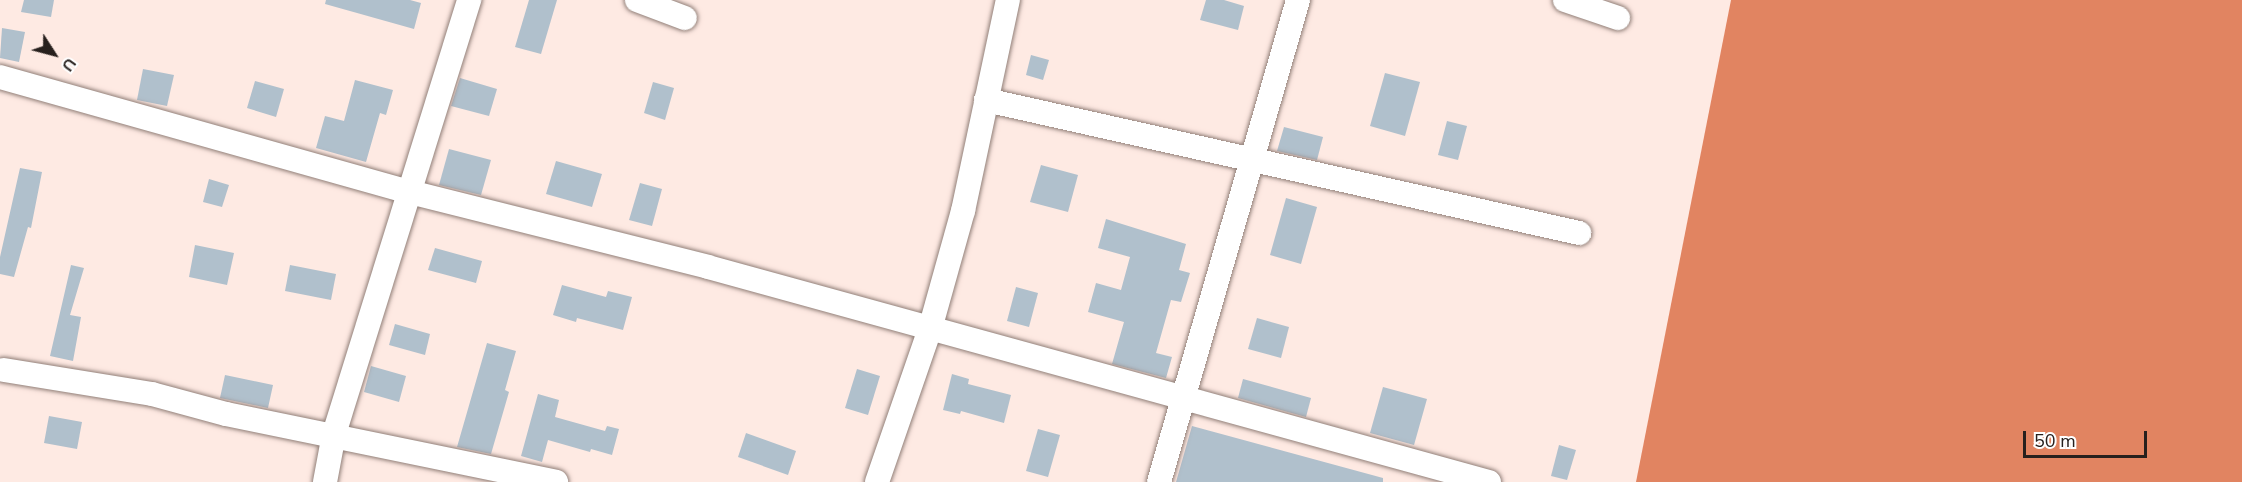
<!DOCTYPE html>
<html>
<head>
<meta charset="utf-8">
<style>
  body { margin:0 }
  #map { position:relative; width:2242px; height:482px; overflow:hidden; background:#feeae3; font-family:"Nunito Sans",sans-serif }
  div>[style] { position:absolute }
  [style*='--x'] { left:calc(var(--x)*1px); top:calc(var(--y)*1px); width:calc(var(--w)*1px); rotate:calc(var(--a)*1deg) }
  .water>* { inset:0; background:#e18461 }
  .building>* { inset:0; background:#b0c0cc }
  .roads { filter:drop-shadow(0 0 2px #917f78) drop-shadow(0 0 2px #917f78) }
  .minor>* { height:24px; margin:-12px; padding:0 12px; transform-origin:12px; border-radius:12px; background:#fff }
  span { translate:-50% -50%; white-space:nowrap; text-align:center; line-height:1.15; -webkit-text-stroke:4.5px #fff; paint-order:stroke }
  .north { position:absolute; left:24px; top:24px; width:60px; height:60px; -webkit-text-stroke:4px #fff; paint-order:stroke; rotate:126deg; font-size:16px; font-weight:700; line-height:24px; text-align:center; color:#27201d }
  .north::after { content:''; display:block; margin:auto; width:21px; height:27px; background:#27201d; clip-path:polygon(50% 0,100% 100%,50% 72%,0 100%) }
  .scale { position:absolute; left:2023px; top:431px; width:124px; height:27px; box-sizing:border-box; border:3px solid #27201d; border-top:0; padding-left:8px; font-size:18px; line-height:21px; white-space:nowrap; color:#27201d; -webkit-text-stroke:4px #fff; paint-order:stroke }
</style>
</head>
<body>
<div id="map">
  <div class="water">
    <i style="clip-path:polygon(1731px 0,2242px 0,2242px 482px,1636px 482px)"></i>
  </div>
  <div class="building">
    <i style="clip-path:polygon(24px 0,54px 0,51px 17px,21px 12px)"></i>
    <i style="clip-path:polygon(326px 0,410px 0,421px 3px,414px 29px,325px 4px)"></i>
    <i style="clip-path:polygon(529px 0,557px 0,541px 54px,515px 47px)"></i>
    <i style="clip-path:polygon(1206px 0,1224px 0,1244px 6px,1238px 30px,1200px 20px)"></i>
    <i style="clip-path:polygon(2px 28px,25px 32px,19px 62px,0 58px)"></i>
    <i style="clip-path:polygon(1031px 55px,1049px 60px,1043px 80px,1026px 75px)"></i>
    <i style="clip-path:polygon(143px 69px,174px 75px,167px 106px,137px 100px)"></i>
    <i style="clip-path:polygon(1385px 73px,1420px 82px,1405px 136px,1370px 126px)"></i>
    <i style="clip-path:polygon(460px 78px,497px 89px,489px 116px,451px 106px)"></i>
    <i style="clip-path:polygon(355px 80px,393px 90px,386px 115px,380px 113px,366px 162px,316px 148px,325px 116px,344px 121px)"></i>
    <i style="clip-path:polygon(255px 81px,284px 89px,276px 117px,247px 108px)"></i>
    <i style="clip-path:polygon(653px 82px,674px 88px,665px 120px,644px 113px)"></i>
    <i style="clip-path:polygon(1447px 121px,1467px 126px,1458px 160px,1438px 155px)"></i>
    <i style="clip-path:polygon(1284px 127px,1323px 137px,1317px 160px,1277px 151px)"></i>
    <i style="clip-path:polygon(449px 149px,491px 160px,481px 195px,439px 185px)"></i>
    <i style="clip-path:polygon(556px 161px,602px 174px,592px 207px,546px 194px)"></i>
    <i style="clip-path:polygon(1041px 165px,1078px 175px,1068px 212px,1030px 202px)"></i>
    <i style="clip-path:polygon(20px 168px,42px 172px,31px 228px,28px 227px,14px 277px,0 274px,0 257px)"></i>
    <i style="clip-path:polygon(209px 179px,229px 185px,222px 207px,203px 202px)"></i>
    <i style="clip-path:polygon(640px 183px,662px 189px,652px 226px,629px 220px)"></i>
    <i style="clip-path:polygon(1286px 198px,1317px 207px,1301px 264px,1270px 255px)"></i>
    <i style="clip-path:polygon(1106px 219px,1186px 244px,1179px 270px,1190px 273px,1181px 302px,1171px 300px,1156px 353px,1172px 357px,1166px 378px,1112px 364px,1124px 322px,1088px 312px,1096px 283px,1121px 290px,1130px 257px,1098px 248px)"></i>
    <i style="clip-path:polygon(195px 245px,234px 253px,227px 285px,189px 277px)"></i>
    <i style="clip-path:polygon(435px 248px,482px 261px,476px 283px,428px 270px)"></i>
    <i style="clip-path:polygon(71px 265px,84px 268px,70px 315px,81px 317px,73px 361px,50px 356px)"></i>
    <i style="clip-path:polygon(290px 265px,336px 274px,331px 300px,285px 291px)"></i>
    <i style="clip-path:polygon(562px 285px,606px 297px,608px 291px,632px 297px,623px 330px,577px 318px,576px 322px,553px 315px)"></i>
    <i style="clip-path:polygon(1016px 287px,1038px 293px,1029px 327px,1007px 321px)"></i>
    <i style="clip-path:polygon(1257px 318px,1289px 327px,1281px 358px,1248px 349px)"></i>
    <i style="clip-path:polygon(395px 324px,430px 334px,425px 355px,389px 345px)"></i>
    <i style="clip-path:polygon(487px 343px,516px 351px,505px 390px,509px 392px,491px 454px,457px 447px)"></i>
    <i style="clip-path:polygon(371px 366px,406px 376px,399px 402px,364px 392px)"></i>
    <i style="clip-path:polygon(857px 369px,880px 376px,868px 415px,845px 408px)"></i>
    <i style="clip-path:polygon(952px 374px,969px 379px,968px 384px,1011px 395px,1004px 423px,961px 411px,960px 414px,943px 410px)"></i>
    <i style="clip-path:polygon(225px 375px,273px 385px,268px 408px,220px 398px)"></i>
    <i style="clip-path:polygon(1243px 379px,1311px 398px,1306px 417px,1238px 398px)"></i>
    <i style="clip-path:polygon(1383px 387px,1427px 399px,1414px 445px,1370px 433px)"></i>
    <i style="clip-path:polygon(538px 394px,559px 400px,555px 417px,605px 431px,607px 426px,619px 429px,612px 455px,591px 449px,590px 452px,548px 440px,542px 462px,521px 456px)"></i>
    <i style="clip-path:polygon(49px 416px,82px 422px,77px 449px,44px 443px)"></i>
    <i style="clip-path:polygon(1192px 426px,1383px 478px,1383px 482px,1176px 482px)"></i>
    <i style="clip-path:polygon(1038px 429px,1060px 435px,1048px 477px,1026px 471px)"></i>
    <i style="clip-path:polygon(746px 433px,796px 451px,788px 475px,738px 457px)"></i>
    <i style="clip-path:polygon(1559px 445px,1576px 450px,1567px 480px,1551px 476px)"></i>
  </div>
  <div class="roads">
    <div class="minor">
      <i style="--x:637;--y:0;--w:51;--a:20.6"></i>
      <i style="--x:1565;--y:0;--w:56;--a:18.8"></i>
      <i style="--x:0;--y:77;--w:426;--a:15.7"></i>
      <i style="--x:410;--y:192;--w:307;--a:14.1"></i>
      <i style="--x:708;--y:267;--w:810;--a:15.39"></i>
      <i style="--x:986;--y:100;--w:608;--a:12.64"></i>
      <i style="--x:4;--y:370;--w:150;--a:9.2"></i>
      <i style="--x:152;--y:394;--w:77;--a:15.1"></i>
      <i style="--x:226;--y:414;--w:337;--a:11.6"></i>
      <i style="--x:325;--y:482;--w:49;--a:-79.4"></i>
      <i style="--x:334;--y:434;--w:455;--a:-72.7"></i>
      <i style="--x:877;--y:482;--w:162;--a:-70.9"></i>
      <i style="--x:930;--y:329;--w:123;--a:-74.4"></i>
      <i style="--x:963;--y:211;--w:216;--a:-78"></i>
      <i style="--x:1159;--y:482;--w:502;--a:-73.91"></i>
    </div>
  </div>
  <div class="north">U</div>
  <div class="scale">50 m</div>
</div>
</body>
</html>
